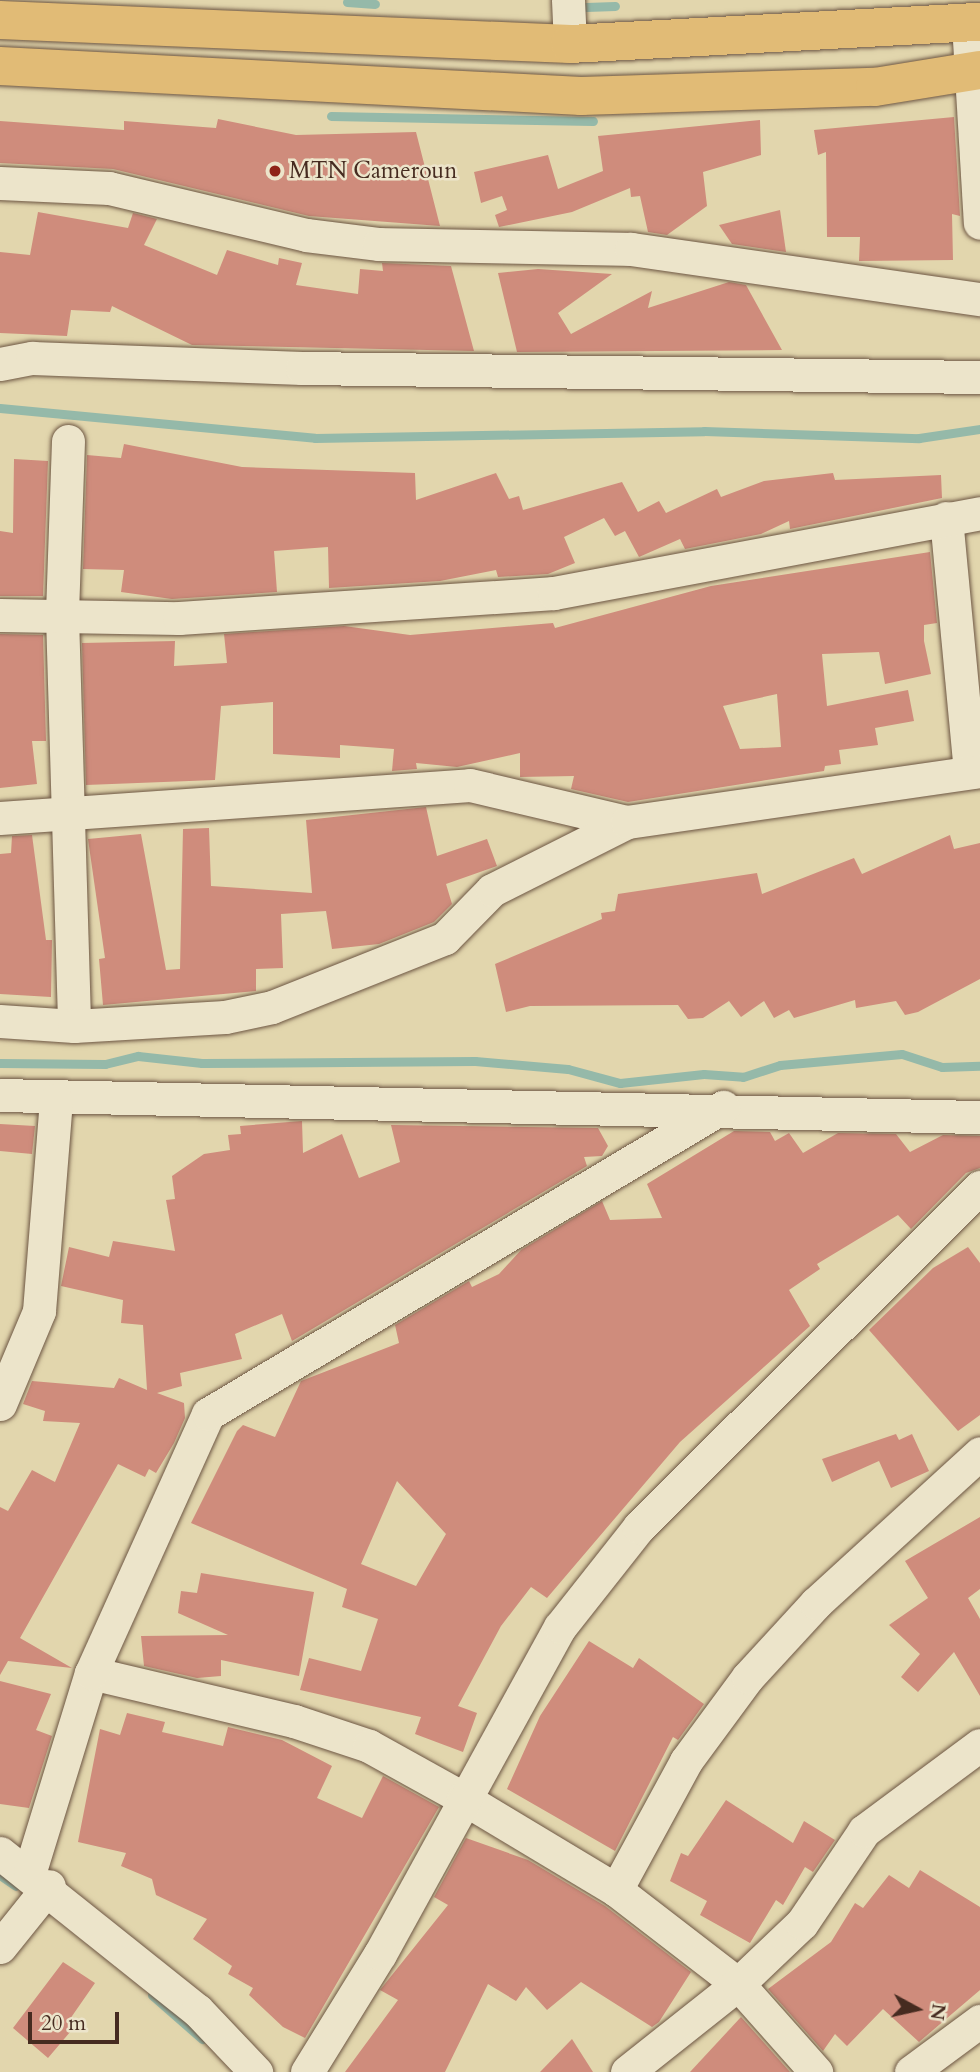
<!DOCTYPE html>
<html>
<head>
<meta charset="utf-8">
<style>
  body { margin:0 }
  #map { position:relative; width:980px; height:2072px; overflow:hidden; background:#e2d6ad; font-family:Cardo,serif }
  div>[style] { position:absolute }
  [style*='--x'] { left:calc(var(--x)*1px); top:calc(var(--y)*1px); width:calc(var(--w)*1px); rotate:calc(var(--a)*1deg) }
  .stream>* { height:9px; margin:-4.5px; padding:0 4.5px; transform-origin:4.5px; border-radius:4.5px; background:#95b9a9 }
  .building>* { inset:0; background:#cf8c7c }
  .roads { filter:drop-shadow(0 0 2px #6d5643) drop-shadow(0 0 2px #6d5643) }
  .minor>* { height:33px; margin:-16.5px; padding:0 16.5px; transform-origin:16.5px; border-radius:16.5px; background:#ece4ca }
  .primary>* { height:38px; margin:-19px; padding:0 19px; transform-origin:19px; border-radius:19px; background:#e1bb76 }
  .dots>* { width:19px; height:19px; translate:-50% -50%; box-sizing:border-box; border:4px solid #ece4ca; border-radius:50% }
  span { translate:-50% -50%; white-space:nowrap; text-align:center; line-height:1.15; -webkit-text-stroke:5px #ece4ca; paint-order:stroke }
  .poi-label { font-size:23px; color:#462b20 }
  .left { translate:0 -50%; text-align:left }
  .north { position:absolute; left:882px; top:1974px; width:70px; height:70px; -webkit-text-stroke:5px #ece4ca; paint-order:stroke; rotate:98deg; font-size:19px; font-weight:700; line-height:28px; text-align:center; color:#462b20 }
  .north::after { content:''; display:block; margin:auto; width:24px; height:32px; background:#462b20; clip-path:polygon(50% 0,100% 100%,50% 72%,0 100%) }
  .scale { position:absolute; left:28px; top:2012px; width:91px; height:32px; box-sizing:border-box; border:4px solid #462b20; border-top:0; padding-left:9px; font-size:21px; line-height:24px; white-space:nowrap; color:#462b20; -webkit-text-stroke:5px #ece4ca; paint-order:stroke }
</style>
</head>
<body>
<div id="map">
  <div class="stream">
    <i style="--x:347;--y:2;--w:28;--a:4"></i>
    <i style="--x:586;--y:7;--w:29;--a:-2"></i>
    <i style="--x:331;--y:116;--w:262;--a:1.1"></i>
    <i style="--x:0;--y:408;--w:316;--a:5.4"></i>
    <i style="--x:315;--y:438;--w:389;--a:-1"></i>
    <i style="--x:704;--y:431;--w:215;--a:1.9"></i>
    <i style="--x:919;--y:438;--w:62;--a:-8.4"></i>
    <i style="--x:0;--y:1063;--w:105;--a:0.5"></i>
    <i style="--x:105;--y:1064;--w:34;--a:-14"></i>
    <i style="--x:138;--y:1056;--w:64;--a:6.2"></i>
    <i style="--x:202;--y:1063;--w:273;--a:-0.4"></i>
    <i style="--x:475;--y:1061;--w:93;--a:4.9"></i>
    <i style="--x:568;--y:1069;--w:54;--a:15.1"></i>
    <i style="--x:620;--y:1083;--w:84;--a:-6.1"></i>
    <i style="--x:704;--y:1074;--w:39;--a:4"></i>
    <i style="--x:743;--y:1077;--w:39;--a:-18"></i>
    <i style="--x:780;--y:1065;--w:122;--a:-5.2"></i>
    <i style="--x:902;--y:1054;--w:42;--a:18"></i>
    <i style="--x:942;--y:1067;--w:38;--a:-2"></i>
    <i style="--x:0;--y:1875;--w:19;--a:35"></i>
    <i style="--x:152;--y:1995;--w:67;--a:41.3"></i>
  </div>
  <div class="building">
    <i style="clip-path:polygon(954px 117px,960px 216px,952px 214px,953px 260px,859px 261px,860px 237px,827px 237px,826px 152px,818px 155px,814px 130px)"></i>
    <i style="clip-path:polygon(218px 119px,296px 135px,416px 132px,440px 226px,309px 216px,113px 169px,0 163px,0 121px,124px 130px,124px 121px,216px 128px)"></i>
    <i style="clip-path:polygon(760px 120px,761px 155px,703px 172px,707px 206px,667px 235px,648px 232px,640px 196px,631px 197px,630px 188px,572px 212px,499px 227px,495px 215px,507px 210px,502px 196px,481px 203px,474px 172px,548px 155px,558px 189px,603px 171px,598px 136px)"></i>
    <i style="clip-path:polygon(780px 210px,786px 252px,732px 244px,719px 225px)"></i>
    <i style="clip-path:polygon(38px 212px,128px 228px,133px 213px,157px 219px,144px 245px,217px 275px,227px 250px,278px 265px,279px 258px,302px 263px,296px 285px,358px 294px,360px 269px,383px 271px,382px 263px,451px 266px,474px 351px,192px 345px,112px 306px,110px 312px,71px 310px,67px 336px,0 333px,0 252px,30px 255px)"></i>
    <i style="clip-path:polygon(538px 269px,612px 274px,558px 313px,571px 334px,652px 291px,648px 308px,729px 282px,746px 285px,782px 350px,517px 352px,498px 273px)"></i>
    <i style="clip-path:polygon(124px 444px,242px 467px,415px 473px,416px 500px,496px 473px,509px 499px,519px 496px,523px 510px,622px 482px,638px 512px,659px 501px,666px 513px,717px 489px,721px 497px,764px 481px,833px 473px,835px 480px,941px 475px,942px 498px,790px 529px,789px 521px,761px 534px,685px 549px,680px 539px,639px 557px,625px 531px,615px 536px,604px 518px,564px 537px,575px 563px,548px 574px,498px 577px,496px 570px,440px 581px,329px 588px,328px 547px,274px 551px,277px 592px,172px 599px,121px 592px,124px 570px,83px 569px,87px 455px,121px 458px)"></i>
    <i style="clip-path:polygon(14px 459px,48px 461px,43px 596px,0 596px,0 531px,13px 533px)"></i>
    <i style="clip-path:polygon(evenodd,930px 552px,937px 623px,924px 625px,924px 641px,931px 674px,885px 684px,879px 652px,822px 654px,827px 706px,908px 690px,914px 721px,875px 728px,878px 745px,839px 750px,841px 764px,825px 766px,824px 771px,628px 802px,571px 789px,574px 776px,520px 777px,520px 753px,457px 767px,416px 763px,417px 769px,392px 771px,394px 749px,340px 745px,340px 758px,273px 754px,273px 702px,221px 706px,215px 780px,86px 785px,82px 643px,175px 641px,174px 666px,227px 663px,224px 634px,344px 626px,410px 635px,553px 623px,555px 628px,711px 586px,930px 552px,777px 694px,781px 747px,740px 749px,723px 706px,777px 694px)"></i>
    <i style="clip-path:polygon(0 634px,43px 635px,46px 741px,32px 741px,37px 784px,0 788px)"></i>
    <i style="clip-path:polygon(426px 807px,437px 856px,487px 839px,497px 866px,446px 884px,452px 904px,434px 922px,379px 944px,332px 949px,326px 911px,281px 914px,283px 968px,256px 969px,256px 991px,103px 1005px,99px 959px,105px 958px,88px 839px,141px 834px,166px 970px,180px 969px,183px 829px,209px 828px,211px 886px,312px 893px,306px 820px)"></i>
    <i style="clip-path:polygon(32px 835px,46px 940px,52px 940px,51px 997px,0 994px,0 854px,11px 853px,12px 836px)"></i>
    <i style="clip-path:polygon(950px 835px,954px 849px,980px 843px,980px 979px,918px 1012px,905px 1015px,896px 1001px,856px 1008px,855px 1000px,794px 1018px,789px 1010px,774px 1018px,764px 1001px,741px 1017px,729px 1001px,703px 1018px,688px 1019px,678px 1005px,530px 1006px,506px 1012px,495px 964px,602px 919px,601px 913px,615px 911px,618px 894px,757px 873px,762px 894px,854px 858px,862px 874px)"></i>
    <i style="clip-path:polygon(302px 1121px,303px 1153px,342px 1134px,359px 1178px,400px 1162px,391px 1125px,598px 1128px,608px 1146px,602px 1156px,584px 1157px,587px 1166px,292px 1341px,282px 1314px,235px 1334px,242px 1359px,180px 1373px,182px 1386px,157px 1393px,184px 1403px,185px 1418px,174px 1443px,156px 1473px,149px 1469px,145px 1477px,118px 1464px,20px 1638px,72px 1668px,8px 1661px,0 1675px,0 1507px,8px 1511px,32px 1470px,55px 1482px,80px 1423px,43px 1421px,45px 1411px,23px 1404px,32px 1381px,114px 1388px,119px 1378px,147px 1390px,143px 1325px,121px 1323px,123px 1300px,61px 1286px,69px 1247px,109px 1257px,113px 1241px,175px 1251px,166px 1200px,175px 1199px,172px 1176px,204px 1154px,230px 1150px,228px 1135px,241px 1134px,240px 1126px)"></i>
    <i style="clip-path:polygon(0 1124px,35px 1126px,32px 1154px,0 1151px)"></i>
    <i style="clip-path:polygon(evenodd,734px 1131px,770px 1132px,775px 1141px,789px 1133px,803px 1153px,838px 1133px,896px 1134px,910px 1152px,943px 1135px,980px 1136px,980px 1168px,966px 1173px,911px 1229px,898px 1215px,817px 1264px,820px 1269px,789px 1290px,810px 1326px,680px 1442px,547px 1598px,531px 1587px,501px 1626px,458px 1706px,477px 1713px,463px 1752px,415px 1734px,421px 1717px,300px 1690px,309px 1658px,361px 1671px,378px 1619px,342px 1607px,347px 1589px,191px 1523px,237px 1431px,243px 1425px,275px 1437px,301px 1381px,399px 1343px,395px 1325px,469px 1281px,472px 1287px,499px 1274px,521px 1250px,602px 1201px,610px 1220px,662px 1218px,647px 1184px,734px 1131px,397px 1481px,446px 1534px,416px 1586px,361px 1564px,397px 1481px)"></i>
    <i style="clip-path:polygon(968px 1247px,980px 1263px,980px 1415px,958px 1431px,869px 1330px,933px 1268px)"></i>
    <i style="clip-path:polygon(896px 1434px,899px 1440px,912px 1434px,929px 1471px,891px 1488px,879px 1461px,832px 1482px,822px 1459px)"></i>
    <i style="clip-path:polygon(980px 1517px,980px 1589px,968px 1598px,980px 1619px,980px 1696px,954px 1652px,918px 1692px,901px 1677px,920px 1654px,889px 1625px,928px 1598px,905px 1561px)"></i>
    <i style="clip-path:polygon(201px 1573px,314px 1592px,299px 1676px,221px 1660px,221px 1676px,197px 1678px,144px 1666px,141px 1636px,228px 1635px,178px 1613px,181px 1591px,197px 1593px)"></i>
    <i style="clip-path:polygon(589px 1641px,633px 1668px,639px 1658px,704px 1704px,678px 1740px,673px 1737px,615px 1851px,507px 1789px,540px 1716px)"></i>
    <i style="clip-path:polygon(0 1681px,51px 1694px,36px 1730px,52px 1736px,29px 1808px,0 1804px)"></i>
    <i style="clip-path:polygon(127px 1713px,165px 1722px,162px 1732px,223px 1746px,228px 1727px,282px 1740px,332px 1766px,317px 1798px,362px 1818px,383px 1776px,439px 1807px,305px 2038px,283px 2027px,249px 1995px,253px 1988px,228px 1974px,232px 1966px,193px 1939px,207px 1919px,156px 1895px,152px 1879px,121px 1866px,126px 1853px,78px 1842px,100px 1729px,120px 1735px)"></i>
    <i style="clip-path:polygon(726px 1800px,793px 1843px,804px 1821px,835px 1840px,813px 1872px,805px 1867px,783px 1905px,776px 1900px,750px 1943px,700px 1915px,707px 1901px,670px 1881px,681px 1853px,688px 1856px)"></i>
    <i style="clip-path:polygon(466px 1838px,528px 1860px,605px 1906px,691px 1972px,659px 2022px,652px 2027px,581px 1982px,547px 2010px,526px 1987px,516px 2001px,488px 1984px,445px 2072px,345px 2072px,398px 2000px,380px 1990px,448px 1905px,434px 1897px)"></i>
    <i style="clip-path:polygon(920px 1870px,980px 1907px,980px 1990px,919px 2042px,883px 2009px,847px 2046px,835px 2034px,823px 2051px,768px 1989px,831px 1942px,855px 1903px,863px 1908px,889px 1875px,909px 1888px)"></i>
    <i style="clip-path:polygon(63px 1962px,95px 1983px,70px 2019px,76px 2025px,48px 2058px,13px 2028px)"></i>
    <i style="clip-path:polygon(741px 2017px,790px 2072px,690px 2072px)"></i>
    <i style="clip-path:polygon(572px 2039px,593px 2072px,540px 2072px)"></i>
  </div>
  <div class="roads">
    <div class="minor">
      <i style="--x:568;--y:0;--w:44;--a:87.4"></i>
      <i style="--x:968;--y:23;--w:200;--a:86.6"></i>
      <i style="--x:0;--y:183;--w:109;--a:2.6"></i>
      <i style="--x:109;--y:188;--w:203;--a:13.4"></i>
      <i style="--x:306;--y:235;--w:74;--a:7"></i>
      <i style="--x:379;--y:244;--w:252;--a:1.1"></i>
      <i style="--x:631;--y:249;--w:353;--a:8.2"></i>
      <i style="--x:0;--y:364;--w:33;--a:-11"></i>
      <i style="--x:32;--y:358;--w:270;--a:2.1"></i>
      <i style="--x:302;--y:368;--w:678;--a:0.76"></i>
      <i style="--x:68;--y:441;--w:175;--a:92"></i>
      <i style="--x:62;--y:616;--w:410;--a:88.3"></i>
      <i style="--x:946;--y:518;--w:255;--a:84.6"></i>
      <i style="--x:0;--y:615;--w:179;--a:1"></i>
      <i style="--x:179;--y:618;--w:376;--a:-3.8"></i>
      <i style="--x:554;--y:593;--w:433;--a:-10.6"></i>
      <i style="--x:0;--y:818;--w:471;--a:-4"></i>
      <i style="--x:470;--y:785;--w:161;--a:13.3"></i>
      <i style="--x:0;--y:1021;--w:74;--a:3.9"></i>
      <i style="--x:74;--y:1026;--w:151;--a:-3.4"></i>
      <i style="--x:225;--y:1017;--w:48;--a:-12"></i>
      <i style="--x:272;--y:1007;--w:186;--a:-21.7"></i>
      <i style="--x:445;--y:938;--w:67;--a:-45.6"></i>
      <i style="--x:492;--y:890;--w:151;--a:-26.7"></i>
      <i style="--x:627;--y:822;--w:357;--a:-8.2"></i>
      <i style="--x:0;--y:1095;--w:980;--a:1.29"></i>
      <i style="--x:0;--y:1404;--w:101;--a:-67.2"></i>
      <i style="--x:39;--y:1311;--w:212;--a:-85.4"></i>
      <i style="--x:91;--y:1673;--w:209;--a:13.3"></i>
      <i style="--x:294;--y:1721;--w:79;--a:18.4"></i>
      <i style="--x:369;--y:1746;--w:107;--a:29"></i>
      <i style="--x:463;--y:1798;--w:179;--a:31"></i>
      <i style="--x:616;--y:1890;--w:154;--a:37.6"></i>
      <i style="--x:738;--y:1984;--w:118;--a:48.4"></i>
      <i style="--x:0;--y:1853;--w:252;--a:38.6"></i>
      <i style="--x:197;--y:2010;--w:86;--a:46.4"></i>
      <i style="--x:30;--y:1871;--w:207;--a:-72.9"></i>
      <i style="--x:91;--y:1673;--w:284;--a:-65.7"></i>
      <i style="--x:208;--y:1414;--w:600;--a:-30.8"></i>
      <i style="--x:616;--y:1890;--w:147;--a:-61.5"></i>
      <i style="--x:686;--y:1761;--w:104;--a:-53.6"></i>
      <i style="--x:748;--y:1677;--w:100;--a:-47.4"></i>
      <i style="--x:816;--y:1603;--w:222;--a:-42.4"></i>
      <i style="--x:0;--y:1947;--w:78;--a:-51.2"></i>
      <i style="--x:307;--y:2072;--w:139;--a:-58.3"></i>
      <i style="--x:380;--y:1954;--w:373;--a:-61.2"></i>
      <i style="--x:560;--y:1627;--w:127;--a:-51.7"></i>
      <i style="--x:639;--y:1527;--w:482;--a:-44.9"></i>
      <i style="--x:627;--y:2072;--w:142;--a:-38.4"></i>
      <i style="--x:738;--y:1984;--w:88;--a:-43.6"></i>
      <i style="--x:802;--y:1923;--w:111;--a:-56"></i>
      <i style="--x:864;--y:1831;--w:144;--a:-36.6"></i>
      <i style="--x:911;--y:2072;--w:86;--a:-36.5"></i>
    </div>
    <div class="primary">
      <i style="--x:0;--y:20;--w:571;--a:2.41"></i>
      <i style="--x:570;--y:44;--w:411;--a:-3.1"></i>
      <i style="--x:0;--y:66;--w:582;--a:2.96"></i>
      <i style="--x:581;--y:96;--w:294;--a:-1.8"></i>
      <i style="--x:875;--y:87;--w:106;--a:-9.2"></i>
    </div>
  </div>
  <div class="dots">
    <i style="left:275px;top:171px;background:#8f2418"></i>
  </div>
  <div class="poi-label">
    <span class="left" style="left:289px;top:171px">MTN Cameroun</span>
  </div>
  <div class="north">N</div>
  <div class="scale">20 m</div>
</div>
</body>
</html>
